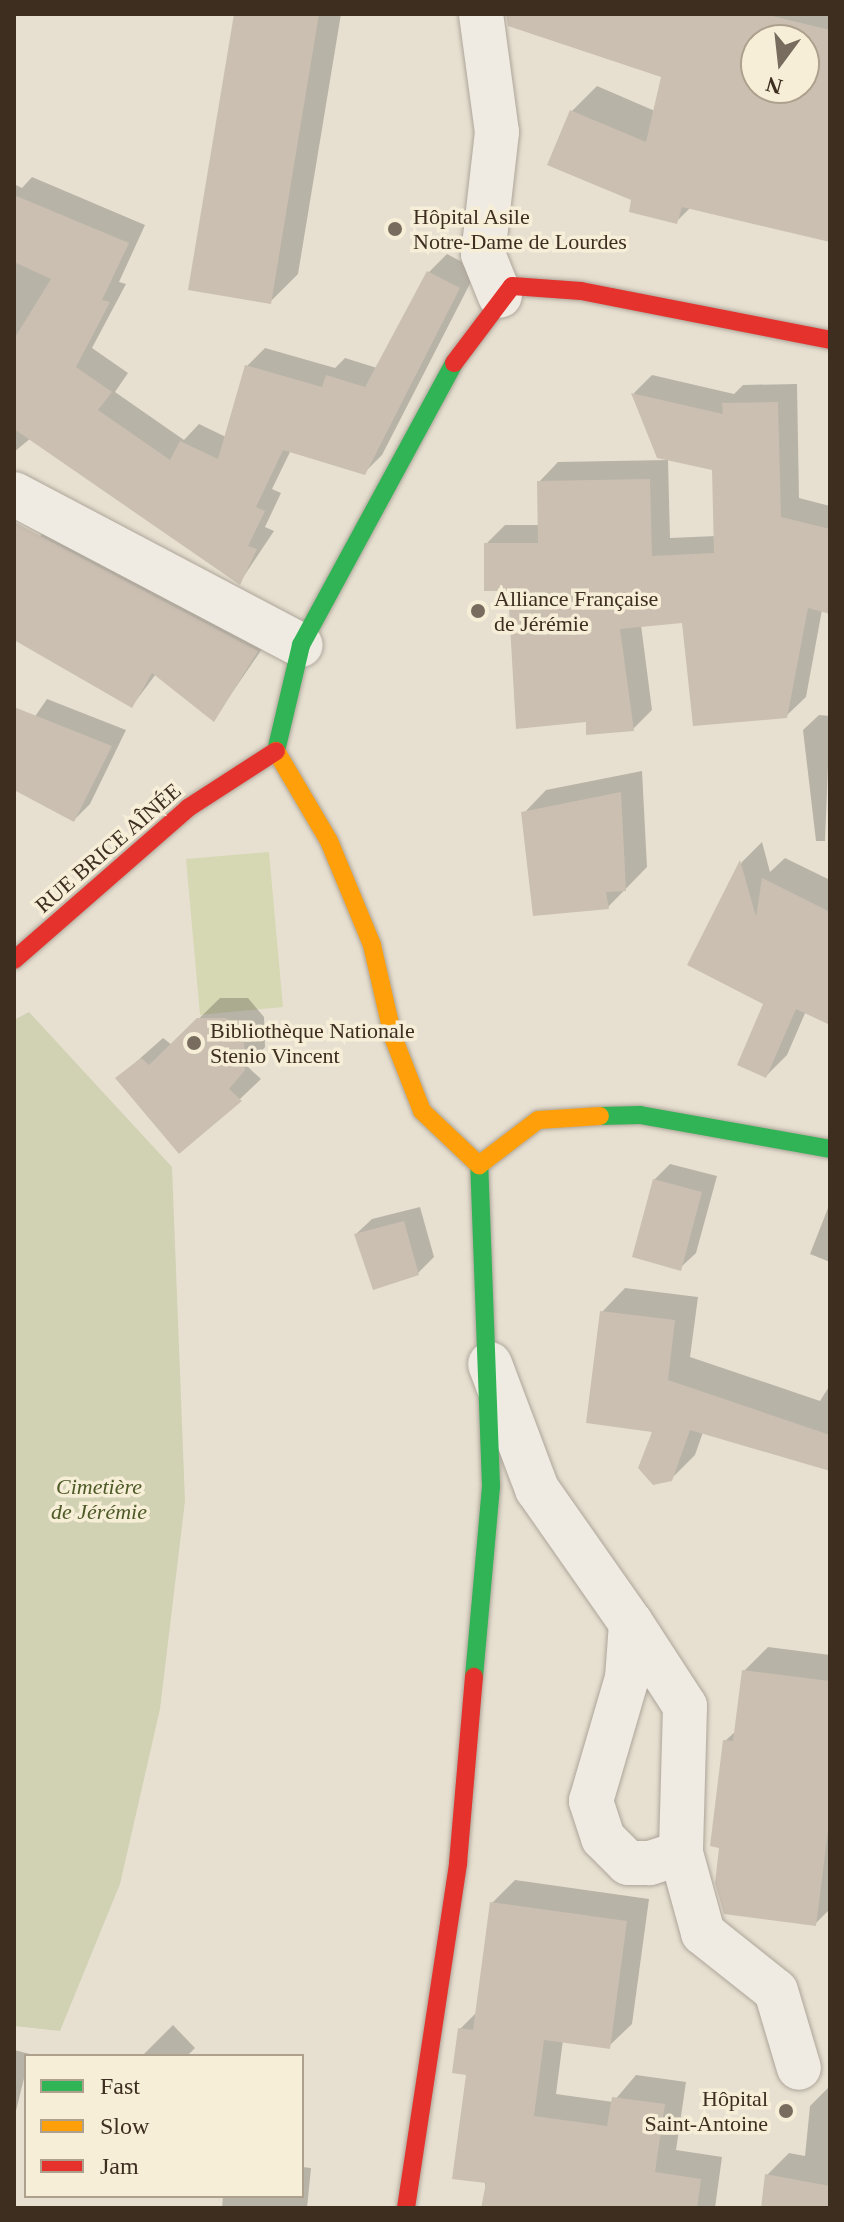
<!DOCTYPE html>
<html>
<head>
<meta charset="utf-8">
<style>
  body { margin:0 }
  #map { position:relative; width:844px; height:2222px; overflow:hidden; background:#e7e0d1; font-family:"Times New Roman",serif }
  div>[style] { position:absolute }
  [style*='--x'] { left:calc(var(--x)*1px); top:calc(var(--y)*1px); width:calc(var(--w)*1px); rotate:calc(var(--a)*1deg) }
  .green>* { inset:0; background:#d6d7b3 }
  .cemetery>* { inset:0; background:#d1d1b3 }
  .shadow>* { inset:0; background:#0003 }
  .building>* { inset:0; background:#cbbfb2 }
  .roads { filter:drop-shadow(0 0 2px #ada599) drop-shadow(0 0 2px #ada599) }
  .street>* { height:44px; margin:-22px; padding:0 22px; transform-origin:22px; border-radius:22px; background:#efebe3 }
  .fast>* { height:18px; margin:-9px; padding:0 9px; transform-origin:9px; border-radius:9px; background:#30b455 }
  .slow>* { height:18px; margin:-9px; padding:0 9px; transform-origin:9px; border-radius:9px; background:#ff9f0a }
  .jam>* { height:18px; margin:-9px; padding:0 9px; transform-origin:9px; border-radius:9px; background:#e5322d }
  .dots>* { width:22px; height:22px; translate:-50% -50%; box-sizing:border-box; border:4px solid #f7eed8; border-radius:50% }
  span { translate:-50% -50%; white-space:nowrap; text-align:center; line-height:1.15; -webkit-text-stroke:7px #f7eed8; paint-order:stroke }
  .poi-label { font-size:22px; color:#3d2e20 }
  .left { translate:0 -50%; text-align:left }
  .right { translate:-100% -50%; text-align:right }
  .street-label { font-size:22px; color:#3d2e20 }
  .park-label { font-size:22px; color:#4d5a26; font-style:italic }
  .frame { position:absolute; inset:0; border:16px solid #3d2e20; pointer-events:none }
  .legend { position:absolute; left:24px; top:2054px; width:280px; height:144px; box-sizing:border-box; background:#f7eed8; border:2px solid #ada18e; margin:0; padding:10px 14px; list-style:none; font-size:24px; color:#3d2e20 }
  .legend li { display:flex; align-items:center; gap:16px; height:40px }
  .legend b { width:40px; border:2px solid #ada18e }
  .north { position:absolute; left:740px; top:24px; width:80px; height:80px; box-sizing:border-box; background:#f7eed8; border:2px solid #ada18e; border-radius:50%; rotate:195deg; font-size:22px; font-weight:700; line-height:32px; text-align:center; color:#3d2e20 }
  .north::after { content:''; display:block; margin:auto; width:28px; height:36px; background:#786c5e; clip-path:polygon(50% 0,100% 100%,50% 72%,0 100%) }
</style>
</head>
<body>
<div id="map">
  <div class="green">
    <i style="clip-path:polygon(269px 852px,283px 1007px,200px 1015px,186px 859px)"></i>
  </div>
  <div class="cemetery">
    <i style="clip-path:polygon(29px 1012px,172px 1167px,185px 1501px,160px 1709px,120px 1884px,60px 2031px,14px 2026px,14px 1020px)"></i>
  </div>
  <div class="shadow">
    <i style="clip-path:polygon(236px 14px,341px 14px,298px 274px,270px 302px)"></i>
    <i style="clip-path:polygon(evenodd,507px 14px,830px 14px,830px 240px,691px 207px,677px 221px,634px 199px,572px 111px,597px 86px,655px 111px,663px 76px,507px 14px,756px 40px,804px 40px,804px 88px,756px 88px,756px 40px)"></i>
    <i style="clip-path:polygon(32px 177px,145px 225px,119px 282px,126px 284px,92px 348px,128px 373px,115px 392px,184px 440px,199px 424px,226px 437px,247px 366px,265px 348px,335px 368px,345px 358px,377px 368px,429px 272px,447px 254px,477px 270px,382px 455px,364px 473px,291px 450px,272px 489px,281px 493px,265px 527px,274px 531px,240px 582px,31px 438px,14px 452px,14px 184px,22px 188px)"></i>
    <i style="clip-path:polygon(652px 375px,734px 394px,743px 385px,797px 384px,799px 498px,830px 506px,830px 612px,822px 610px,806px 697px,786px 716px,684px 621px,641px 625px,652px 710px,633px 729px,588px 720px,486px 544px,505px 525px,540px 525px,539px 482px,558px 462px,668px 460px,670px 538px,716px 536px,714px 468px,659px 456px,634px 393px)"></i>
    <i style="clip-path:polygon(50px 520px,271px 636px,214px 719px,156px 674px,132px 706px,14px 639px,14px 579px)"></i>
    <i style="clip-path:polygon(47px 699px,126px 730px,90px 804px,74px 820px,14px 788px,14px 747px)"></i>
    <i style="clip-path:polygon(819px 715px,830px 716px,825px 841px,816px 841px,803px 730px)"></i>
    <i style="clip-path:polygon(642px 771px,647px 867px,608px 907px,524px 813px,546px 790px)"></i>
    <i style="clip-path:polygon(762px 842px,770px 872px,785px 858px,830px 880px,830px 1023px,806px 1011px,787px 1055px,766px 1076px,766px 1003px,690px 964px,742px 862px)"></i>
    <i style="clip-path:polygon(220px 998px,248px 998px,264px 1017px,265px 1047px,248px 1067px,261px 1079px,240px 1099px,118px 1078px,163px 1038px,172px 1045px)"></i>
    <i style="clip-path:polygon(670px 1164px,717px 1176px,696px 1253px,680px 1268px,654px 1180px)"></i>
    <i style="clip-path:polygon(830px 1203px,830px 1262px,810px 1254px)"></i>
    <i style="clip-path:polygon(420px 1207px,434px 1257px,418px 1273px,356px 1234px,372px 1219px)"></i>
    <i style="clip-path:polygon(625px 1288px,698px 1297px,690px 1357px,820px 1401px,830px 1385px,830px 1470px,703px 1432px,695px 1455px,671px 1479px,602px 1312px)"></i>
    <i style="clip-path:polygon(768px 1647px,830px 1655px,830px 1909px,815px 1924px,725px 1741px,737px 1730px,744px 1671px)"></i>
    <i style="clip-path:polygon(515px 1880px,649px 1899px,632px 2024px,609px 2046px,563px 2040px,556px 2094px,613px 2102px,636px 2075px,686px 2082px,676px 2150px,722px 2157px,715px 2208px,489px 2208px,460px 2029px,477px 2012px,492px 1903px)"></i>
    <i style="clip-path:polygon(173px 2025px,195px 2048px,188px 2055px,142px 2056px)"></i>
    <i style="clip-path:polygon(14px 2050px,30px 2054px,14px 2119px)"></i>
    <i style="clip-path:polygon(830px 2086px,830px 2208px,763px 2208px,767px 2175px,789px 2153px,805px 2156px,810px 2106px)"></i>
    <i style="clip-path:polygon(302px 2167px,311px 2168px,307px 2208px,222px 2208px,223px 2196px,302px 2196px)"></i>
  </div>
  <div class="building">
    <i style="clip-path:polygon(234px 14px,319px 14px,271px 304px,188px 290px)"></i>
    <i style="clip-path:polygon(evenodd,506px 14px,764px 14px,830px 30px,830px 242px,682px 207px,677px 224px,629px 212px,631px 200px,547px 165px,570px 110px,646px 142px,661px 77px,508px 26px,506px 14px,756px 40px,804px 40px,804px 88px,756px 88px,756px 40px)"></i>
    <i style="clip-path:polygon(14px 195px,129px 243px,102px 300px,110px 302px,76px 367px,112px 392px,98px 410px,170px 460px,180px 441px,218px 459px,245px 365px,322px 387px,326px 375px,365px 387px,427px 271px,460px 288px,365px 475px,283px 450px,256px 507px,265px 511px,248px 546px,257px 549px,240px 585px,14px 429px,14px 339px,51px 279px,14px 262px)"></i>
    <i style="clip-path:polygon(631px 393px,723px 414px,722px 403px,778px 402px,781px 517px,830px 529px,830px 614px,808px 608px,787px 718px,693px 726px,682px 623px,620px 629px,634px 731px,586px 735px,586px 722px,516px 729px,508px 591px,484px 591px,484px 543px,538px 543px,537px 481px,650px 479px,652px 556px,714px 553px,712px 470px,657px 458px)"></i>
    <i style="clip-path:polygon(14px 522px,258px 651px,214px 722px,152px 673px,132px 708px,14px 640px)"></i>
    <i style="clip-path:polygon(14px 707px,112px 746px,74px 822px,14px 790px)"></i>
    <i style="clip-path:polygon(621px 792px,626px 891px,606px 892px,609px 909px,533px 916px,521px 812px)"></i>
    <i style="clip-path:polygon(740px 860px,756px 917px,762px 878px,830px 912px,830px 1025px,796px 1009px,766px 1078px,737px 1065px,763px 1004px,687px 965px)"></i>
    <i style="clip-path:polygon(197px 1018px,226px 1018px,244px 1038px,245px 1070px,229px 1089px,242px 1101px,179px 1154px,115px 1078px,141px 1058px,149px 1065px)"></i>
    <i style="clip-path:polygon(653px 1179px,702px 1192px,681px 1271px,632px 1257px)"></i>
    <i style="clip-path:polygon(404px 1221px,419px 1275px,373px 1290px,354px 1234px)"></i>
    <i style="clip-path:polygon(600px 1311px,675px 1320px,668px 1380px,830px 1435px,830px 1471px,690px 1430px,672px 1481px,653px 1485px,638px 1468px,652px 1432px,586px 1423px)"></i>
    <i style="clip-path:polygon(742px 1670px,830px 1681px,830px 1815px,816px 1926px,724px 1914px,715px 1883px,719px 1848px,710px 1846px,723px 1740px,733px 1741px)"></i>
    <i style="clip-path:polygon(490px 1902px,627px 1921px,610px 2049px,544px 2040px,534px 2116px,607px 2126px,612px 2097px,665px 2104px,655px 2172px,701px 2179px,697px 2208px,481px 2208px,486px 2183px,452px 2179px,466px 2075px,452px 2073px,458px 2028px,473px 2030px)"></i>
    <i style="clip-path:polygon(765px 2174px,830px 2186px,830px 2208px,761px 2208px)"></i>
  </div>
  <div class="roads">
    <div class="street">
      <i style="--x:481;--y:14;--w:119;--a:82.3"></i>
      <i style="--x:497;--y:132;--w:123;--a:96.5"></i>
      <i style="--x:483;--y:254;--w:45;--a:68"></i>
      <i style="--x:14;--y:494;--w:324;--a:27.8"></i>
      <i style="--x:490;--y:1364;--w:134;--a:69.4"></i>
      <i style="--x:537;--y:1489;--w:164;--a:55"></i>
      <i style="--x:631;--y:1623;--w:99;--a:57"></i>
      <i style="--x:685;--y:1706;--w:147;--a:91.6"></i>
      <i style="--x:681;--y:1853;--w:33;--a:162"></i>
      <i style="--x:650;--y:1863;--w:22;--a:180"></i>
      <i style="--x:628;--y:1863;--w:35;--a:-135"></i>
      <i style="--x:603;--y:1838;--w:39;--a:-108"></i>
      <i style="--x:591;--y:1801;--w:128;--a:-73.7"></i>
      <i style="--x:627;--y:1678;--w:55;--a:-85.8"></i>
      <i style="--x:681;--y:1853;--w:83;--a:74.6"></i>
      <i style="--x:703;--y:1933;--w:93;--a:38.5"></i>
      <i style="--x:776;--y:1991;--w:80;--a:73.4"></i>
    </div>
    <div class="fast">
      <i style="--x:276;--y:751;--w:109;--a:-76.7"></i>
      <i style="--x:301;--y:645;--w:321;--a:-61.5"></i>
      <i style="--x:600;--y:1116;--w:40;--a:-1.4"></i>
      <i style="--x:640;--y:1115;--w:193;--a:10.1"></i>
      <i style="--x:474;--y:1677;--w:192;--a:-84.9"></i>
      <i style="--x:491;--y:1486;--w:321;--a:-92.1"></i>
    </div>
    <div class="slow">
      <i style="--x:276;--y:751;--w:104;--a:59.5"></i>
      <i style="--x:329;--y:841;--w:113;--a:67.5"></i>
      <i style="--x:372;--y:945;--w:94;--a:77.1"></i>
      <i style="--x:393;--y:1037;--w:79;--a:68.6"></i>
      <i style="--x:422;--y:1111;--w:79;--a:43.5"></i>
      <i style="--x:479;--y:1165;--w:74;--a:-37.3"></i>
      <i style="--x:538;--y:1120;--w:62;--a:-3.7"></i>
    </div>
    <div class="jam">
      <i style="--x:454;--y:363;--w:96;--a:-53"></i>
      <i style="--x:512;--y:286;--w:69;--a:4.1"></i>
      <i style="--x:581;--y:291;--w:254;--a:11.1"></i>
      <i style="--x:14;--y:960;--w:231;--a:-41.1"></i>
      <i style="--x:188;--y:808;--w:105;--a:-32.9"></i>
      <i style="--x:406;--y:2208;--w:349;--a:-81.4"></i>
      <i style="--x:458;--y:1863;--w:187;--a:-85.1"></i>
    </div>
  </div>
  <div class="dots">
    <i style="left:395px;top:229px;background:#786c5e"></i>
    <i style="left:478px;top:611px;background:#786c5e"></i>
    <i style="left:194px;top:1043px;background:#786c5e"></i>
    <i style="left:786px;top:2111px;background:#786c5e"></i>
  </div>
  <div class="poi-label">
    <span class="left" style="left:413px;top:229px">Hôpital Asile<br>Notre-Dame de Lourdes</span>
    <span class="left" style="left:494px;top:611px">Alliance Française<br>de Jérémie</span>
    <span class="left" style="left:210px;top:1043px">Bibliothèque Nationale<br>Stenio Vincent</span>
    <span class="right" style="left:768px;top:2111px">Hôpital<br>Saint-Antoine</span>
  </div>
  <div class="street-label">
    <span style="left:108px;top:848px;rotate:-41deg">RUE BRICE AÎNÉE</span>
  </div>
  <div class="park-label">
    <span style="left:99px;top:1499px">Cimetière<br>de Jérémie</span>
  </div>
  <div class="frame"></div>
  <ul class="legend">
  <li><b style="height:10px;background:#30b455"></b>Fast</li>
  <li><b style="height:10px;background:#ff9f0a"></b>Slow</li>
  <li><b style="height:10px;background:#e5322d"></b>Jam</li>
  </ul>
  <div class="north">N</div>
</div>
</body>
</html>
